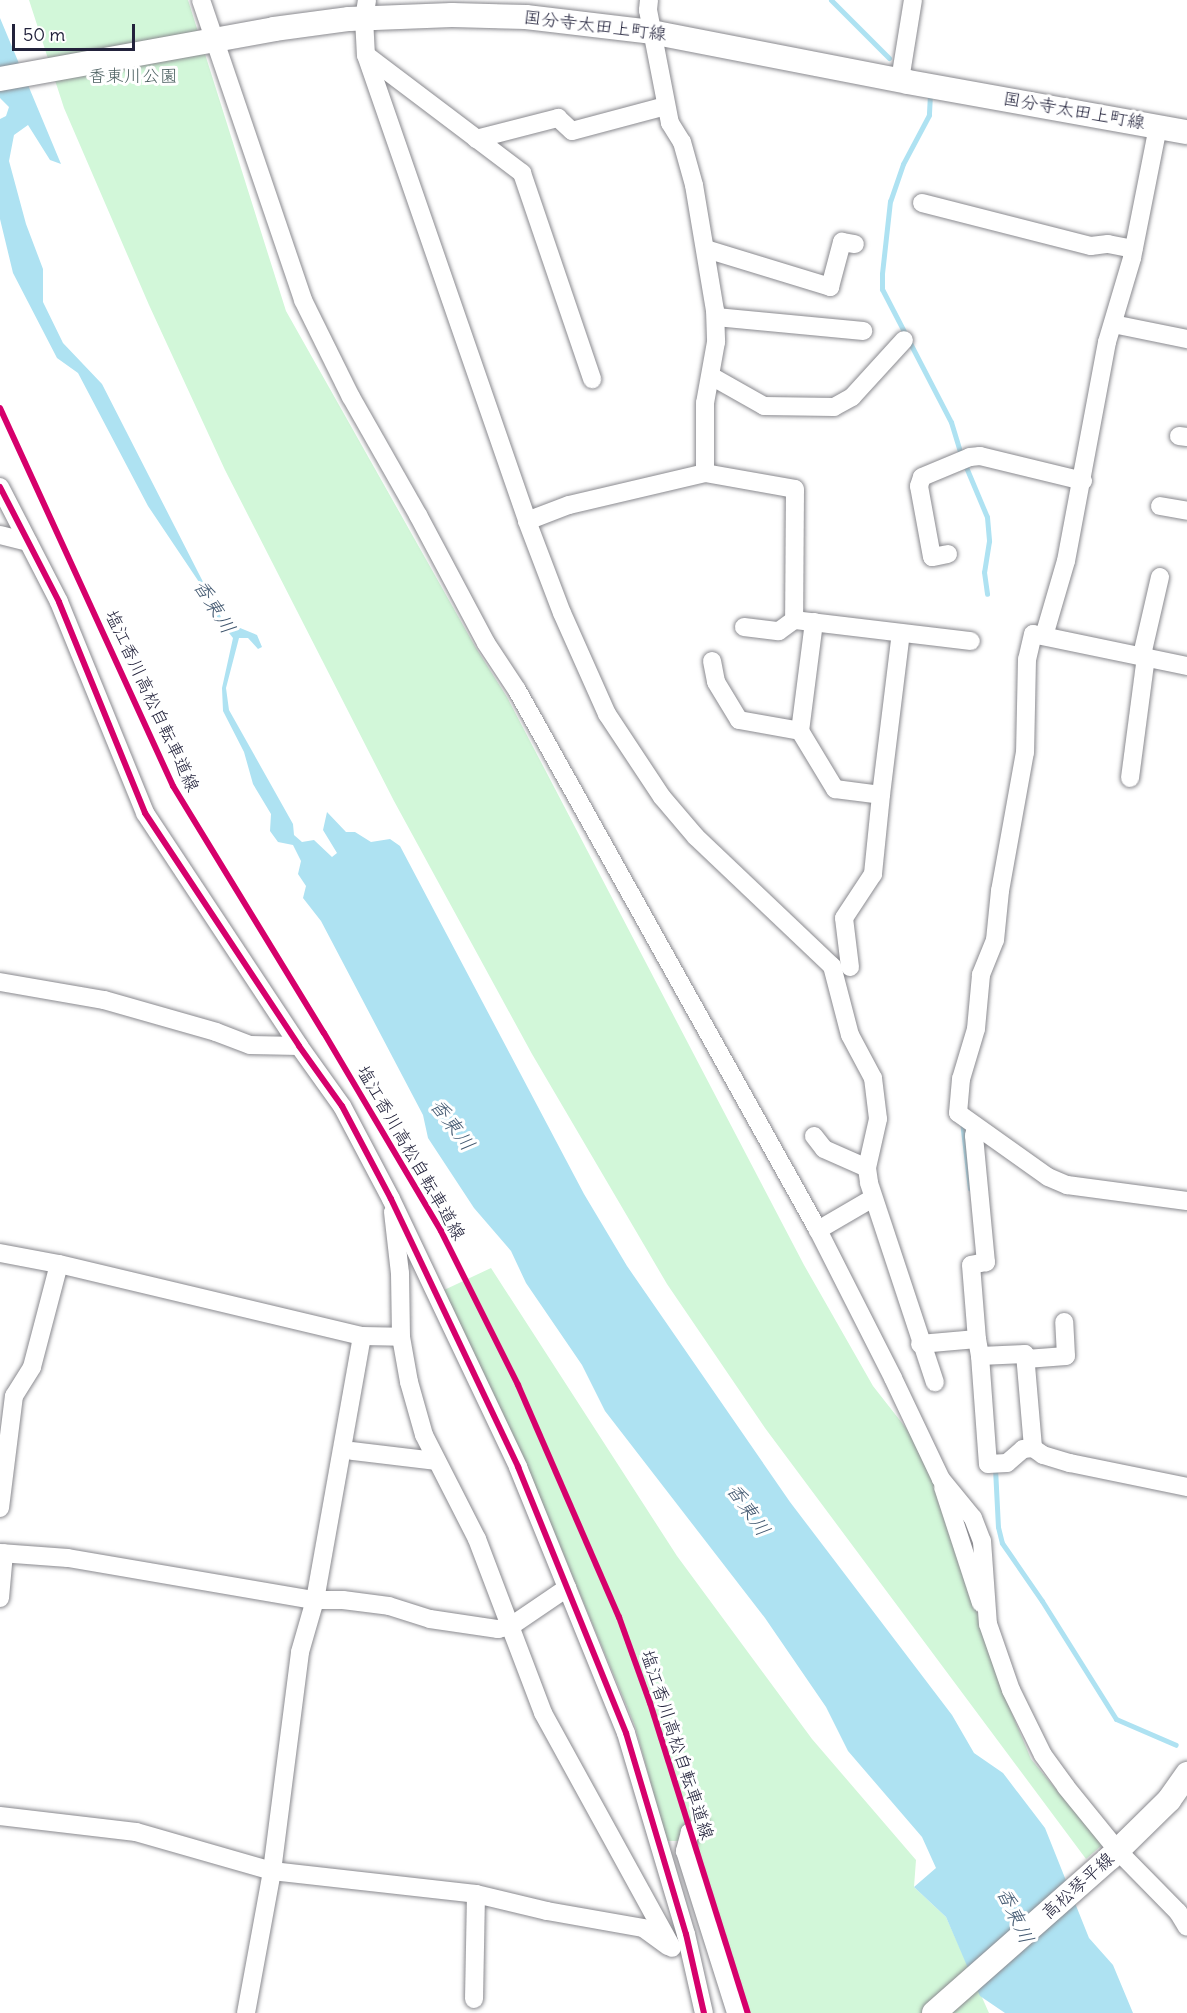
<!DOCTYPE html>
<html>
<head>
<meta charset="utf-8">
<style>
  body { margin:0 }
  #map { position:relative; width:1187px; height:2013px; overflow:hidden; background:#fff; font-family:Delius,"Klee One",sans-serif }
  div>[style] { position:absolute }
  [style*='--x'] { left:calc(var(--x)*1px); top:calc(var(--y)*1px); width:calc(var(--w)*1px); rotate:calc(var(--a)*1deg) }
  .green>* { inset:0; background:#d2f7d9 }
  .water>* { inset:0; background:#aee2f2 }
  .stream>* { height:5px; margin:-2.5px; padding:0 2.5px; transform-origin:2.5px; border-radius:2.5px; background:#aee2f2 }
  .roads { filter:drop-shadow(0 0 2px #8a8a8f) drop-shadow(0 0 2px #8a8a8f) }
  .street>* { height:18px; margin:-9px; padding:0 9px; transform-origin:9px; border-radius:9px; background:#fff }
  .secondary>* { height:24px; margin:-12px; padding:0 12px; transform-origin:12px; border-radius:12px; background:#fff }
  .cycleway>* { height:6px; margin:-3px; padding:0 3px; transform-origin:3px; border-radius:3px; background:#d6006c }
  span { translate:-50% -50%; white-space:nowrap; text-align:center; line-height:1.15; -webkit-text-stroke:6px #fff; paint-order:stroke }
  .street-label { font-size:18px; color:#22223b }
  .park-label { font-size:18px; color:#4c6061 }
  .water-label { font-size:20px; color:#425870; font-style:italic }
  .scale { position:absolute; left:12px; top:24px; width:123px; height:27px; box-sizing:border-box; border:3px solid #22223b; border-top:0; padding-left:8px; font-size:18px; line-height:21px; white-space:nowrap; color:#22223b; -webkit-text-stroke:4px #fff; paint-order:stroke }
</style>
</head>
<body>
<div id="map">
  <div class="green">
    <i style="clip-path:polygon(29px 0,188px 0,286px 311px,476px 648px,507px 697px,804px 1265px,873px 1386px,913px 1437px,938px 1491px,1002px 1690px,1031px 1759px,1102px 1845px,1086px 1859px,765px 1428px,667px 1284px,532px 1054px,394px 801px,225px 470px,149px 305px,64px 108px)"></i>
    <i style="clip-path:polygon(491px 1268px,677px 1556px,812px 1739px,916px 1860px,914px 1887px,946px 1917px,989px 2013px,743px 2013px,687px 1841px,667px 1841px,635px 1726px,526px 1464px,442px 1291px)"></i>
  </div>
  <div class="water">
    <i style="clip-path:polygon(0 18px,61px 164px,50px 160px,28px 125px,14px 135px,9px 161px,26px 224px,43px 269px,43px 302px,63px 343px,102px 384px,223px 621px,257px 635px,262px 647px,258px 649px,248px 638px,239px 638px,226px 688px,229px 710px,293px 824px,294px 835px,302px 842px,314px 840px,332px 857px,337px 853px,323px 830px,327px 812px,346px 832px,355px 832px,371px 842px,390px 839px,400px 846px,584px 1194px,627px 1266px,790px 1502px,952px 1715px,974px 1753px,1003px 1773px,1045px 1828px,1089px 1938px,1113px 1965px,1133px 2013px,1005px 2013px,980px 1996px,946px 1917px,914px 1887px,936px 1868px,922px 1837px,848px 1751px,826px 1707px,765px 1618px,605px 1411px,582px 1365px,526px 1283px,511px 1251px,474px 1208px,428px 1138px,423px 1115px,321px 921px,303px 898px,306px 886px,298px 874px,301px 861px,293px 845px,278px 842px,270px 831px,271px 814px,253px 784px,244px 752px,223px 711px,222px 688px,233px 638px,218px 619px,199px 582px,148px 506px,78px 373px,57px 358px,13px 273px,0 219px,0 119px,6px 116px,9px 107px,0 98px)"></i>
  </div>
  <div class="stream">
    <i style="--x:831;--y:0;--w:82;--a:45"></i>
    <i style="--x:930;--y:94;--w:21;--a:93"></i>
    <i style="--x:929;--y:115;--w:55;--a:118"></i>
    <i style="--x:903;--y:164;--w:39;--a:109"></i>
    <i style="--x:890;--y:201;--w:73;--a:96.3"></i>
    <i style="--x:882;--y:274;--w:15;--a:90"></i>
    <i style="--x:882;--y:289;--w:150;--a:62.6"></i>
    <i style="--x:951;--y:422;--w:31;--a:73"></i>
    <i style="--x:966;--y:467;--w:54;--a:67.2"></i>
    <i style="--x:987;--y:517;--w:24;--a:85"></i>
    <i style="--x:989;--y:541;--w:31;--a:99"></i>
    <i style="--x:984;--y:572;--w:22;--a:82"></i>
    <i style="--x:962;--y:1121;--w:68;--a:83.3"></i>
    <i style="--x:995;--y:1468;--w:59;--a:87.1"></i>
    <i style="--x:998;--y:1527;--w:16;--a:76"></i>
    <i style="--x:1002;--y:1543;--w:70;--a:55.4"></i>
    <i style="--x:1042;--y:1601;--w:139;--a:57.9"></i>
    <i style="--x:1116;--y:1719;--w:65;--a:23.4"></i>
  </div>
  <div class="roads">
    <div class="street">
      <i style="--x:201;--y:0;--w:317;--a:71.2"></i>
      <i style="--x:303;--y:300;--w:108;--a:63.7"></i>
      <i style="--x:351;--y:397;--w:136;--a:60.4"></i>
      <i style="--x:418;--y:515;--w:145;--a:62"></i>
      <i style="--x:486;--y:643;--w:56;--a:56.6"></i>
      <i style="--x:517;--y:690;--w:618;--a:60.86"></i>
      <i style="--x:367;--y:0;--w:18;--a:99"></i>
      <i style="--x:364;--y:18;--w:37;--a:87"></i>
      <i style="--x:366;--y:55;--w:493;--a:70.9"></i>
      <i style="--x:527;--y:521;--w:98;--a:69.2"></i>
      <i style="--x:562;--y:613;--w:111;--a:66"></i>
      <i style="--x:607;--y:714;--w:100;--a:56.5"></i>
      <i style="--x:662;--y:797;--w:52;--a:49.6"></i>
      <i style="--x:696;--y:837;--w:187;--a:43.5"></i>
      <i style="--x:832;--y:966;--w:71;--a:75.4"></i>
      <i style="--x:850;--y:1035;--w:49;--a:61.9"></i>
      <i style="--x:873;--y:1078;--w:41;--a:83"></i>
      <i style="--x:878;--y:1119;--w:50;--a:102.7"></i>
      <i style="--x:867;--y:1168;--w:15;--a:82"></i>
      <i style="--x:869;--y:1183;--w:210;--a:71.7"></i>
      <i style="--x:649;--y:0;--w:10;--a:96"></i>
      <i style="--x:648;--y:10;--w:115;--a:79"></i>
      <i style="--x:670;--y:123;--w:22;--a:58"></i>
      <i style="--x:682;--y:142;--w:45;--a:74.4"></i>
      <i style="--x:694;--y:185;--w:127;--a:80.5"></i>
      <i style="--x:715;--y:310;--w:32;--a:88"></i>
      <i style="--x:716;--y:342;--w:62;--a:100.2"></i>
      <i style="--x:705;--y:403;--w:70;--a:90"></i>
      <i style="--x:366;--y:55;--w:196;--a:37.1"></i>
      <i style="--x:522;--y:173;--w:218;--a:71.2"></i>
      <i style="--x:900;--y:80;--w:81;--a:-80.8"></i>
      <i style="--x:476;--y:139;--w:85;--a:-14.4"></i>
      <i style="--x:558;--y:118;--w:19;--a:43"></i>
      <i style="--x:572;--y:131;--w:97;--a:-14.9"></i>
      <i style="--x:922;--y:203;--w:174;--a:14.3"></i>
      <i style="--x:1091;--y:246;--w:17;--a:-7"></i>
      <i style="--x:1108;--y:244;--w:26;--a:11"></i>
      <i style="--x:706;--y:249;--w:130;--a:17"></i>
      <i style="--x:830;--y:287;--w:47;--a:-75.1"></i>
      <i style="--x:842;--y:242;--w:13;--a:9"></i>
      <i style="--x:716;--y:317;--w:148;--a:5.4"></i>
      <i style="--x:1113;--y:324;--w:76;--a:11.5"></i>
      <i style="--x:711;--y:376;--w:61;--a:29.5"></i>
      <i style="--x:764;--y:406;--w:70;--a:0.8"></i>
      <i style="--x:834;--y:407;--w:21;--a:-29"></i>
      <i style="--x:852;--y:397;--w:77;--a:-47.6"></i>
      <i style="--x:1179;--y:436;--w:8;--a:7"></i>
      <i style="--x:0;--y:487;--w:129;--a:62.8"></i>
      <i style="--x:59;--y:602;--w:228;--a:67.8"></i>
      <i style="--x:145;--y:813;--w:279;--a:56.5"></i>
      <i style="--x:299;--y:1046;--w:74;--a:54.4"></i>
      <i style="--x:342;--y:1106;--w:105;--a:62.2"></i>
      <i style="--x:391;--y:1199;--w:297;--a:64.6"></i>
      <i style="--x:518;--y:1467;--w:287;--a:67.9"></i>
      <i style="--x:626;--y:1733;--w:210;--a:73.4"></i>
      <i style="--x:686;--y:1934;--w:81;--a:77.2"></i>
      <i style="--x:1160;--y:506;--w:27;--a:10"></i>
      <i style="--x:527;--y:521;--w:45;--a:-20.9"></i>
      <i style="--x:569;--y:505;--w:140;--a:-13.2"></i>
      <i style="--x:705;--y:473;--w:91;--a:10.1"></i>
      <i style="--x:795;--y:489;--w:131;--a:90.4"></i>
      <i style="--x:794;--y:620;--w:178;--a:6.8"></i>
      <i style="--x:0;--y:535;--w:29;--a:14"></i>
      <i style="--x:948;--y:554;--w:16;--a:169"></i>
      <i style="--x:932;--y:557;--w:72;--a:-100.4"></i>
      <i style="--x:919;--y:486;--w:9;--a:-72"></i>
      <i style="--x:922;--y:477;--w:52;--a:-22.6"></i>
      <i style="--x:970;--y:457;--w:10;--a:-6"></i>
      <i style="--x:980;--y:456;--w:106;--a:13.6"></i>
      <i style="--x:814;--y:622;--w:110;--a:97.3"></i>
      <i style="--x:800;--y:731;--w:68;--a:58.9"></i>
      <i style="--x:835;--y:789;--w:46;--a:7.4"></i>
      <i style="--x:881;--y:795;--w:163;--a:-83"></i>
      <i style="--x:744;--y:627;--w:35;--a:7"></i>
      <i style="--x:779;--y:631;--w:19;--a:-36"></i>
      <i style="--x:1044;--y:636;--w:78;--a:-73.7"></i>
      <i style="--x:1066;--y:561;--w:223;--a:-79.4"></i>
      <i style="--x:1107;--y:342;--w:88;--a:-73.4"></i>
      <i style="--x:1132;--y:258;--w:134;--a:-78.8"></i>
      <i style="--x:1142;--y:655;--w:80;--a:-77"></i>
      <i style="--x:712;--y:661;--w:21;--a:79"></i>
      <i style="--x:716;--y:682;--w:44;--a:58.8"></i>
      <i style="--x:739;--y:720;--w:62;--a:10.2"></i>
      <i style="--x:1187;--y:666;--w:157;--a:-168.3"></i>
      <i style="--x:1033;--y:634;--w:26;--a:103"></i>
      <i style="--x:1027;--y:659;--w:93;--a:91.2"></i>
      <i style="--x:1025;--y:752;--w:141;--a:100.2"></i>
      <i style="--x:1000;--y:891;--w:49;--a:95.8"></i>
      <i style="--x:995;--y:940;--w:38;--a:112"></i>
      <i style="--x:981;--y:975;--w:54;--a:95.3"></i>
      <i style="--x:976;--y:1029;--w:52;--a:106.7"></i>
      <i style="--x:961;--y:1079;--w:34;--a:95"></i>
      <i style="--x:958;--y:1113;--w:110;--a:35.4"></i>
      <i style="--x:1048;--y:1177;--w:21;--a:23"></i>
      <i style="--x:1067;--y:1185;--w:121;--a:7.6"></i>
      <i style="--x:1130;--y:778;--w:123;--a:-82.5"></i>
      <i style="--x:850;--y:967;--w:49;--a:-97"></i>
      <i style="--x:844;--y:918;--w:53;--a:-56.6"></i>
      <i style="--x:873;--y:874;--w:79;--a:-84.2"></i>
      <i style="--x:0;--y:982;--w:106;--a:9.8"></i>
      <i style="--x:104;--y:1000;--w:116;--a:15.9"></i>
      <i style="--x:216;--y:1032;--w:36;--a:21"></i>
      <i style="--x:250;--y:1045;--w:49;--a:1.2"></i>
      <i style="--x:976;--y:1127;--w:9;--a:103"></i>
      <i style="--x:974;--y:1136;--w:127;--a:84.6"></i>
      <i style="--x:986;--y:1262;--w:15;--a:169"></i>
      <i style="--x:971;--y:1265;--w:74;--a:85.4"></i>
      <i style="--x:814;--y:1136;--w:16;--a:52"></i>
      <i style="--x:824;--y:1149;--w:47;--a:23.8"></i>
      <i style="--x:873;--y:1198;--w:64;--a:149.8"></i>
      <i style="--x:818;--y:1230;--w:166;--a:63.1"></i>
      <i style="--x:893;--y:1378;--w:112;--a:64.6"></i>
      <i style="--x:941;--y:1479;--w:50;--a:50.6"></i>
      <i style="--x:973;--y:1518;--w:25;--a:69"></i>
      <i style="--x:982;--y:1541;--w:83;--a:85.9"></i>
      <i style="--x:988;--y:1624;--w:70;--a:70.8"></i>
      <i style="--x:1011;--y:1690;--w:72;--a:63.8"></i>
      <i style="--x:1043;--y:1755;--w:39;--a:54"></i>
      <i style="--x:1066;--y:1787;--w:82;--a:50.9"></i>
      <i style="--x:1118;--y:1851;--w:86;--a:45.5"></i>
      <i style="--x:1178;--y:1912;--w:17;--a:59"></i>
      <i style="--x:393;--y:1212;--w:61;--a:83.5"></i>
      <i style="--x:400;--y:1273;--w:64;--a:89.1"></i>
      <i style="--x:401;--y:1337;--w:46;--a:79.9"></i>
      <i style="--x:409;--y:1382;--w:55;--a:74.2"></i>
      <i style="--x:424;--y:1435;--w:117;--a:63"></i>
      <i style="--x:477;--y:1539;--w:186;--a:69.2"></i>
      <i style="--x:543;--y:1713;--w:268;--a:61.2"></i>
      <i style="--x:0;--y:1253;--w:60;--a:10.6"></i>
      <i style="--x:59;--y:1264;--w:311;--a:13.4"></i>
      <i style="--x:362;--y:1336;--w:39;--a:1"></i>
      <i style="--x:920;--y:1344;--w:57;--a:-5"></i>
      <i style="--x:977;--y:1339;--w:17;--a:80"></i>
      <i style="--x:980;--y:1356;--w:45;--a:-2.5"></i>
      <i style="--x:1025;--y:1354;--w:94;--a:85.1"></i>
      <i style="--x:1033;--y:1448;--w:12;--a:35"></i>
      <i style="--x:1043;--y:1455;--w:28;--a:17"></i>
      <i style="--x:1070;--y:1463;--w:119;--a:11.6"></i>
      <i style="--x:980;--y:1356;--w:108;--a:85.8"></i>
      <i style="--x:988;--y:1464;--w:19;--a:-3"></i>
      <i style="--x:1007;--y:1463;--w:21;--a:-41"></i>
      <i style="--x:1023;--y:1449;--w:10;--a:-6"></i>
      <i style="--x:1026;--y:1359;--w:40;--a:-4.3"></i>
      <i style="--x:1066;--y:1356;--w:34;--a:-93"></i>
      <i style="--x:352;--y:1451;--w:85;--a:6.8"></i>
      <i style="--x:943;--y:1487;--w:122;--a:71.9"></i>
      <i style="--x:0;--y:1508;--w:113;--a:-82.9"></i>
      <i style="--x:14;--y:1396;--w:34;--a:-58"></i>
      <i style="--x:32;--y:1367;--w:106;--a:-75.3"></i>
      <i style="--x:0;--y:1553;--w:68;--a:4.2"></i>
      <i style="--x:68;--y:1558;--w:251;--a:9.7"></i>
      <i style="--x:315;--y:1600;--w:28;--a:0"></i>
      <i style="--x:343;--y:1600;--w:46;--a:7.4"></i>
      <i style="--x:389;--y:1606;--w:43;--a:17.6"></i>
      <i style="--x:430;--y:1619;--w:69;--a:8.4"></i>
      <i style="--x:498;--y:1629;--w:13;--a:-13"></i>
      <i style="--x:511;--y:1626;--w:68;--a:-34.2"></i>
      <i style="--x:0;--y:1598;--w:45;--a:-84.9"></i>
      <i style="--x:0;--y:1816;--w:137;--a:6.7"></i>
      <i style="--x:136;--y:1832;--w:141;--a:16"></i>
      <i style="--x:272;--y:1871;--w:205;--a:6.4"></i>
      <i style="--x:476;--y:1894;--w:73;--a:13.5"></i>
      <i style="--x:547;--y:1911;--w:97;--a:10"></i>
      <i style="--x:643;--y:1928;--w:31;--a:36"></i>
      <i style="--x:701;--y:1826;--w:13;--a:151"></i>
      <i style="--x:690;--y:1832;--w:20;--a:105"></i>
      <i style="--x:685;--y:1851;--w:170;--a:72.5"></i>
      <i style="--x:474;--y:1999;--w:105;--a:-88.9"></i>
      <i style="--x:246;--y:2013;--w:144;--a:-79.6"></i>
      <i style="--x:272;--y:1871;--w:221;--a:-82.7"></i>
      <i style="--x:300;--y:1652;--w:54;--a:-73.9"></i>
      <i style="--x:315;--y:1600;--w:268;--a:-79.9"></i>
    </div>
    <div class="secondary">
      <i style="--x:0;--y:79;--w:279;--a:-10.3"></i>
      <i style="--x:274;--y:29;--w:76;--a:-7.6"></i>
      <i style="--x:349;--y:19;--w:103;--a:-2.2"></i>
      <i style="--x:452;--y:15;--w:74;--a:1.5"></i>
      <i style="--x:526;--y:17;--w:126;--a:6.8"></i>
      <i style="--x:651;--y:32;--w:262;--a:11"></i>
      <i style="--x:908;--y:82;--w:283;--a:10.2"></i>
      <i style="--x:934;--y:2013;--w:235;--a:-41.4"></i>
      <i style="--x:1110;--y:1858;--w:83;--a:-44.5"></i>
      <i style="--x:1169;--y:1800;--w:32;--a:-55"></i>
    </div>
  </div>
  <div class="cycleway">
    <i style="--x:0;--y:408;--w:416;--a:65.4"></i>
    <i style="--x:173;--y:786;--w:289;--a:58.6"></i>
    <i style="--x:324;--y:1033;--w:230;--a:59.4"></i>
    <i style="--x:441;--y:1231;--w:172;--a:63.4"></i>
    <i style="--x:518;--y:1385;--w:253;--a:66.5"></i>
    <i style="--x:619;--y:1617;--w:91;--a:70.2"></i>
    <i style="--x:650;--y:1703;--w:325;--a:72.5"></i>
    <i style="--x:0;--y:487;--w:129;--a:62.8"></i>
    <i style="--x:59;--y:602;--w:228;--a:67.8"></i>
    <i style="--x:145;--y:813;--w:279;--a:56.5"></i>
    <i style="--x:299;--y:1046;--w:74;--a:54.4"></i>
    <i style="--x:342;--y:1106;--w:105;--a:62.2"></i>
    <i style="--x:391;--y:1199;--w:297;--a:64.6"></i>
    <i style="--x:518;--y:1467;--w:287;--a:67.9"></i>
    <i style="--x:626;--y:1733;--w:210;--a:73.4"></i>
    <i style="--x:686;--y:1934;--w:81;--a:77.2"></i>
  </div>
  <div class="street-label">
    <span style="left:595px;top:26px;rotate:7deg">国分寺太田上町線</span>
    <span style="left:1074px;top:111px;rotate:10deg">国分寺太田上町線</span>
    <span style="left:152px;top:701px;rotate:65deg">塩江香川高松自転車道線</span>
    <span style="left:411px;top:1153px;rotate:60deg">塩江香川高松自転車道線</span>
    <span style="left:677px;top:1745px;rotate:72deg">塩江香川高松自転車道線</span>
    <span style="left:1078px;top:1886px;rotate:-42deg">高松琴平線</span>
  </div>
  <div class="park-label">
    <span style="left:133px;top:76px">香東川公園</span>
  </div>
  <div class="water-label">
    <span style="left:215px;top:606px;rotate:58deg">香東川</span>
    <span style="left:453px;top:1124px;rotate:53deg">香東川</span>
    <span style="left:749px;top:1509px;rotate:55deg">香東川</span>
    <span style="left:1016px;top:1915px;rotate:65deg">香東川</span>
  </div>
  <div class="scale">50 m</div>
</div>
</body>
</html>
